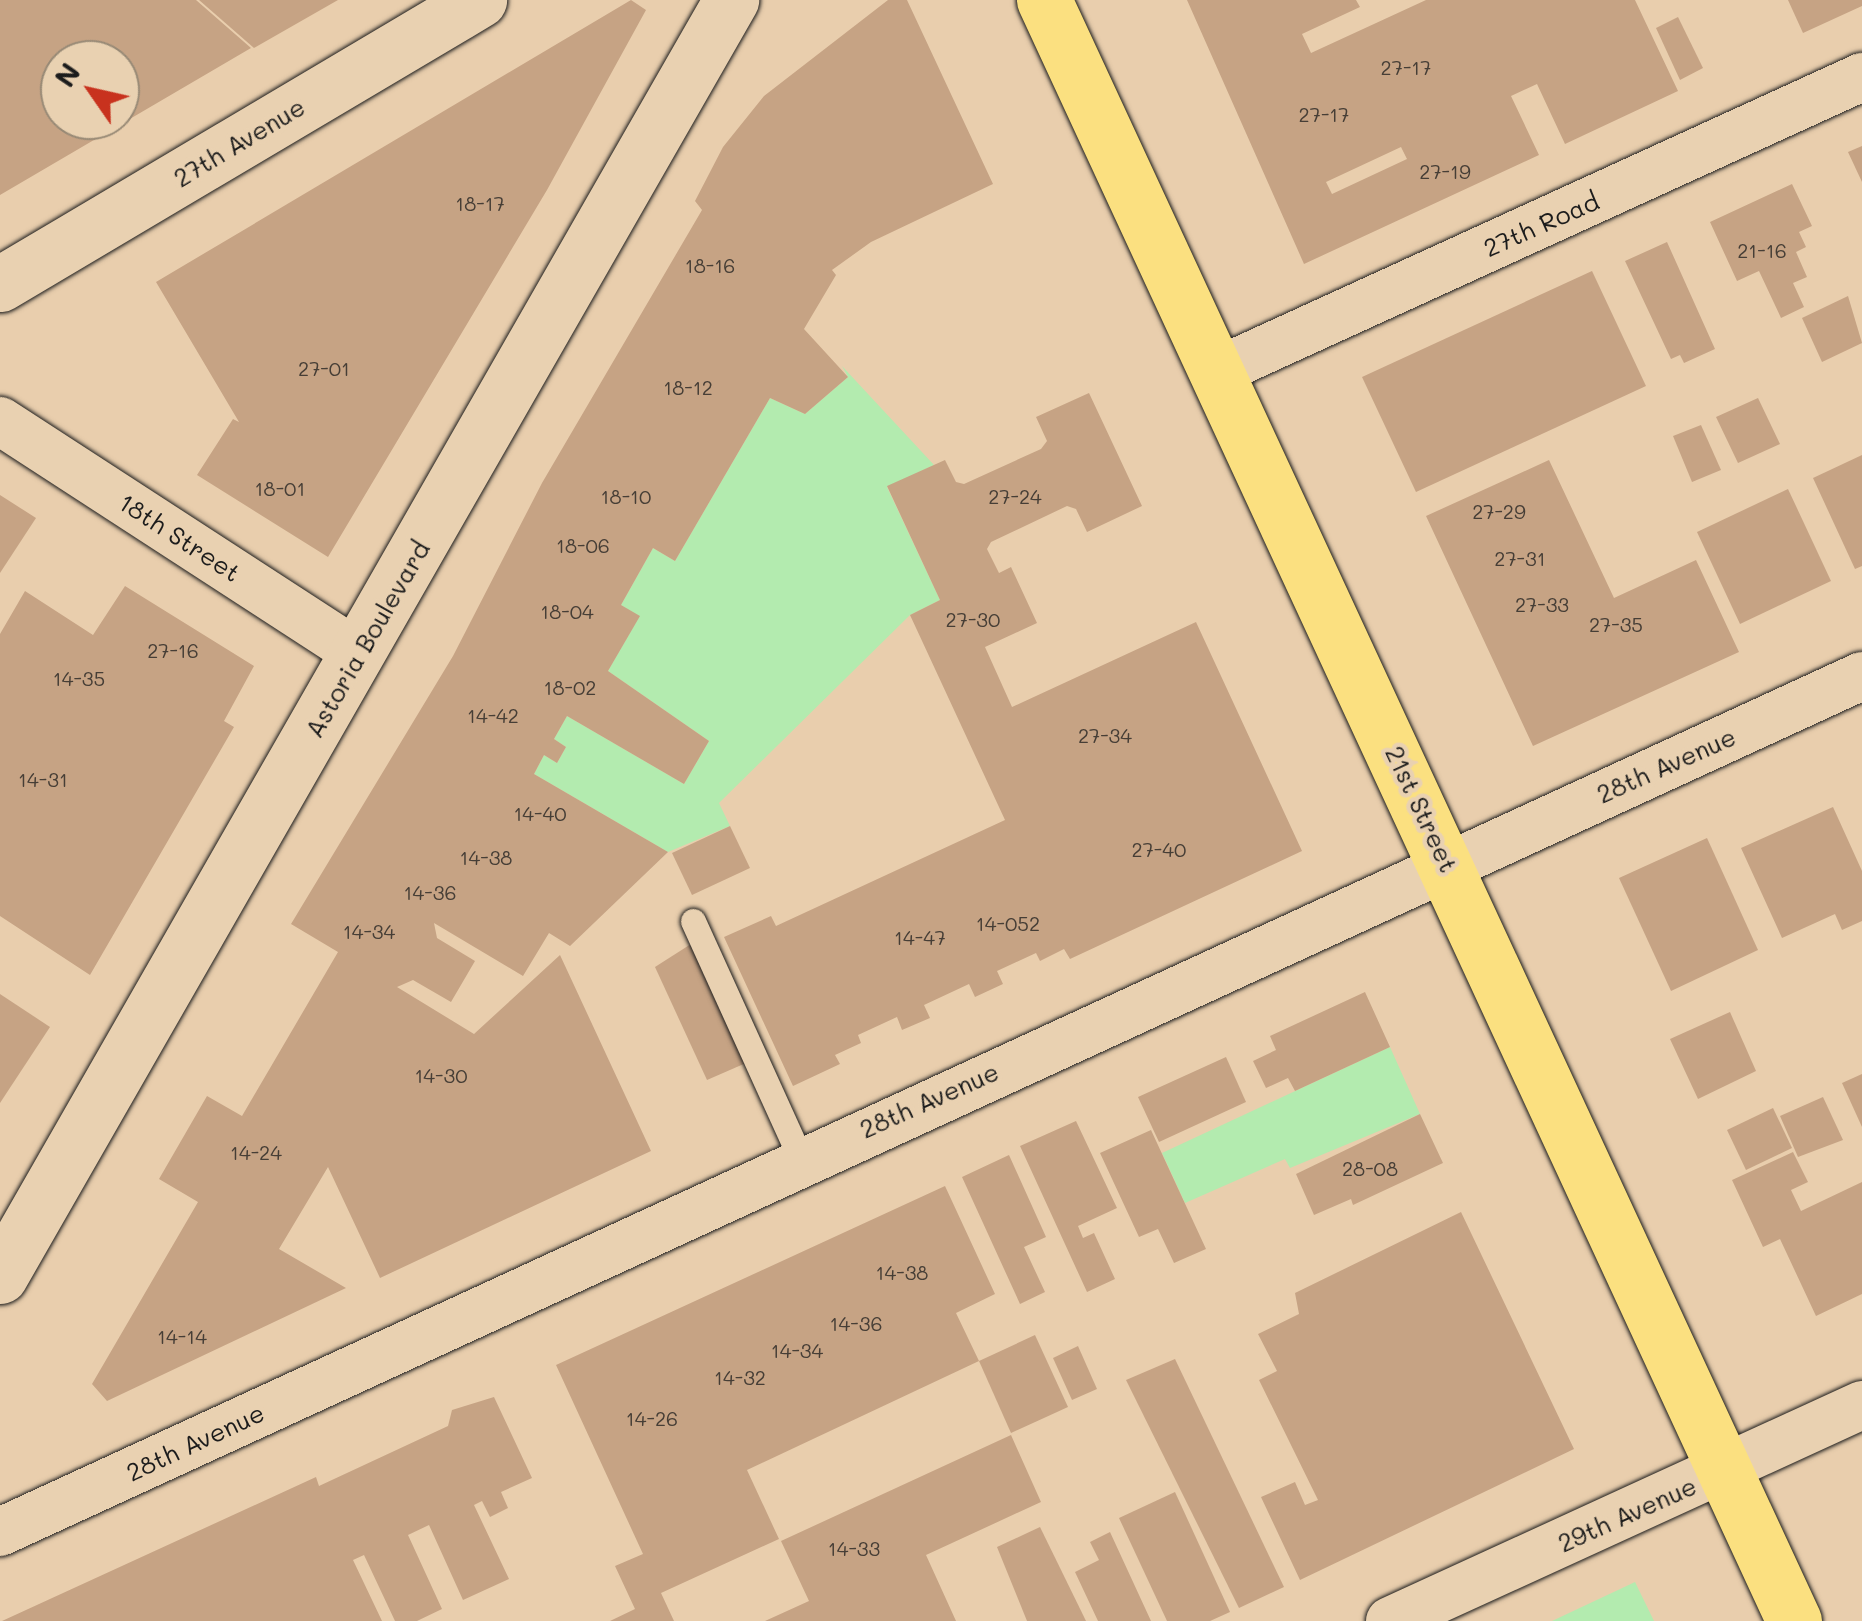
<!DOCTYPE html>
<html>
<head>
<meta charset="utf-8">
<style>
  body { margin:0 }
  #map { position:relative; width:1862px; height:1621px; overflow:hidden; background:#e9cead; font-family:Mali,sans-serif }
  div>[style] { position:absolute }
  [style*='--x'] { left:calc(var(--x)*1px); top:calc(var(--y)*1px); width:calc(var(--w)*1px); rotate:calc(var(--a)*1deg) }
  .green>* { inset:0; background:#b3ebaf }
  .building>* { inset:0; background:#c6a384 }
  .roads { filter:drop-shadow(0 0 2px #1c1c1c) drop-shadow(0 0 2px #1c1c1c) }
  .service>* { height:25px; margin:-12.5px; padding:0 12.5px; transform-origin:12.5px; border-radius:12.5px; background:#e9d1b1 }
  .minor>* { height:48px; margin:-24px; padding:0 24px; transform-origin:24px; border-radius:24px; background:#e9d1b1 }
  .tertiary>* { height:55px; margin:-27.5px; padding:0 27.5px; transform-origin:27.5px; border-radius:27.5px; background:#e9d1b1 }
  .secondary>* { height:55px; margin:-27.5px; padding:0 27.5px; transform-origin:27.5px; border-radius:27.5px; background:#e9d1b1 }
  .primary>* { height:55px; margin:-27.5px; padding:0 27.5px; transform-origin:27.5px; border-radius:27.5px; background:#fbe080 }
  span { translate:-50% -50%; white-space:nowrap; text-align:center; line-height:1.15; -webkit-text-stroke:9px #e9d1b1; paint-order:stroke }
  .number-label { font-size:20px; color:#463e36 }
  .number-label span { -webkit-text-stroke-width:0 }
  .street-label { font-size:25px; color:#1c1c1c }
  .north { position:absolute; left:40px; top:40px; width:100px; height:100px; box-sizing:border-box; background:#e9d1b1; border:2px solid #978975; border-radius:50%; rotate:304deg; font-size:28px; font-weight:700; line-height:40px; text-align:center; color:#1c1c1c }
  .north::after { content:''; display:block; margin:auto; width:35px; height:45px; background:#c8321e; clip-path:polygon(50% 0,100% 100%,50% 72%,0 100%) }
</style>
</head>
<body>
<div id="map">
  <div class="green">
    <i style="clip-path:polygon(842px 366px,934px 465px,887px 487px,940px 600px,910px 615px,719px 803px,730px 826px,668px 852px,534px 774px,544px 755px,557px 763px,566px 747px,554px 739px,567px 716px,684px 784px,709px 741px,608px 671px,639px 617px,621px 605px,653px 548px,675px 561px,770px 398px,805px 414px,848px 377px)"></i>
    <i style="clip-path:polygon(1390px 1047px,1420px 1114px,1290px 1168px,1285px 1159px,1185px 1203px,1162px 1153px)"></i>
    <i style="clip-path:polygon(1635px 1582px,1654px 1621px,1552px 1621px)"></i>
  </div>
  <div class="building">
    <i style="clip-path:polygon(evenodd,0 0,196px 0,251px 48px,0 195px,0 0,60px 60px,120px 60px,120px 120px,60px 120px,60px 60px)"></i>
    <i style="clip-path:polygon(199px 0,338px 0,254px 48px)"></i>
    <i style="clip-path:polygon(631px 0,646px 10px,547px 190px,328px 557px,197px 475px,233px 419px,239px 422px,156px 282px)"></i>
    <i style="clip-path:polygon(888px 0,907px 0,993px 184px,871px 242px,832px 270px,836px 275px,804px 329px,848px 377px,805px 414px,770px 398px,675px 561px,653px 548px,621px 605px,640px 616px,608px 671px,709px 741px,684px 784px,567px 716px,554px 739px,566px 747px,557px 763px,544px 755px,534px 774px,668px 852px,570px 946px,549px 933px,523px 976px,434px 923px,437px 938px,475px 961px,451px 1002px,413px 980px,397px 987px,474px 1034px,560px 955px,651px 1151px,380px 1278px,328px 1167px,279px 1249px,346px 1288px,107px 1401px,92px 1384px,198px 1202px,159px 1179px,207px 1096px,242px 1116px,338px 952px,291px 924px,453px 656px,542px 483px,702px 210px,695px 201px,723px 147px,764px 96px)"></i>
    <i style="clip-path:polygon(evenodd,1187px 0,1356px 0,1360px 7px,1302px 34px,1311px 53px,1426px 0,1635px 0,1678px 91px,1565px 144px,1537px 84px,1511px 96px,1539px 155px,1304px 264px,1187px 0,1401px 147px,1407px 159px,1332px 194px,1326px 182px,1401px 147px)"></i>
    <i style="clip-path:polygon(1788px 0,1862px 0,1862px 6px,1803px 33px)"></i>
    <i style="clip-path:polygon(1678px 17px,1703px 68px,1680px 80px,1656px 28px)"></i>
    <i style="clip-path:polygon(1862px 146px,1862px 182px,1848px 152px)"></i>
    <i style="clip-path:polygon(1792px 184px,1812px 226px,1799px 232px,1806px 247px,1796px 252px,1807px 277px,1793px 283px,1804px 307px,1781px 318px,1759px 271px,1737px 281px,1710px 222px)"></i>
    <i style="clip-path:polygon(1667px 242px,1715px 349px,1684px 363px,1680px 355px,1671px 359px,1625px 261px)"></i>
    <i style="clip-path:polygon(1592px 271px,1646px 386px,1416px 492px,1362px 377px)"></i>
    <i style="clip-path:polygon(1848px 296px,1862px 343px,1822px 362px,1802px 318px)"></i>
    <i style="clip-path:polygon(1089px 393px,1142px 506px,1087px 532px,1076px 509px,1067px 506px,991px 542px,987px 549px,999px 573px,1011px 567px,1037px 623px,985px 647px,1012px 707px,1196px 622px,1302px 851px,1070px 959px,1064px 949px,1040px 961px,1036px 953px,997px 971px,1003px 984px,975px 997px,969px 984px,924px 1005px,930px 1018px,902px 1030px,897px 1017px,858px 1035px,861px 1043px,835px 1055px,840px 1064px,793px 1086px,724px 937px,771px 916px,776px 926px,1005px 820px,910px 615px,940px 600px,887px 486px,945px 460px,956px 482px,964px 484px,1041px 449px,1047px 441px,1036px 417px)"></i>
    <i style="clip-path:polygon(1758px 398px,1780px 444px,1738px 463px,1716px 417px)"></i>
    <i style="clip-path:polygon(1701px 425px,1721px 470px,1692px 482px,1673px 436px)"></i>
    <i style="clip-path:polygon(1862px 455px,1862px 566px,1855px 569px,1813px 478px)"></i>
    <i style="clip-path:polygon(1549px 460px,1614px 598px,1696px 560px,1739px 652px,1533px 746px,1426px 516px)"></i>
    <i style="clip-path:polygon(1788px 489px,1831px 581px,1740px 624px,1697px 532px)"></i>
    <i style="clip-path:polygon(0 495px,36px 518px,0 573px)"></i>
    <i style="clip-path:polygon(125px 586px,254px 666px,224px 721px,234px 727px,90px 975px,0 916px,0 634px,25px 591px,93px 635px)"></i>
    <i style="clip-path:polygon(1833px 807px,1862px 871px,1862px 921px,1842px 930px,1835px 914px,1782px 938px,1741px 848px)"></i>
    <i style="clip-path:polygon(730px 826px,750px 868px,692px 895px,672px 853px)"></i>
    <i style="clip-path:polygon(1707px 838px,1758px 950px,1671px 991px,1619px 878px)"></i>
    <i style="clip-path:polygon(691px 944px,746px 1063px,707px 1080px,655px 967px)"></i>
    <i style="clip-path:polygon(1365px 992px,1390px 1047px,1295px 1091px,1288px 1078px,1266px 1088px,1253px 1061px,1276px 1050px,1270px 1036px)"></i>
    <i style="clip-path:polygon(0 994px,50px 1027px,0 1103px)"></i>
    <i style="clip-path:polygon(1730px 1012px,1756px 1071px,1698px 1099px,1670px 1039px)"></i>
    <i style="clip-path:polygon(1226px 1057px,1246px 1102px,1159px 1142px,1138px 1097px)"></i>
    <i style="clip-path:polygon(1862px 1074px,1862px 1127px,1842px 1083px)"></i>
    <i style="clip-path:polygon(1823px 1097px,1843px 1140px,1798px 1157px,1780px 1116px)"></i>
    <i style="clip-path:polygon(1773px 1108px,1792px 1148px,1746px 1170px,1727px 1130px)"></i>
    <i style="clip-path:polygon(1420px 1114px,1443px 1163px,1353px 1205px,1351px 1199px,1314px 1215px,1296px 1174px)"></i>
    <i style="clip-path:polygon(1076px 1121px,1117px 1208px,1078px 1226px,1083px 1238px,1094px 1233px,1115px 1279px,1087px 1292px,1020px 1146px)"></i>
    <i style="clip-path:polygon(1151px 1130px,1206px 1249px,1174px 1263px,1158px 1229px,1139px 1237px,1100px 1153px)"></i>
    <i style="clip-path:polygon(1793px 1152px,1808px 1182px,1791px 1190px,1801px 1211px,1862px 1182px,1862px 1294px,1816px 1316px,1780px 1239px,1763px 1247px,1732px 1180px)"></i>
    <i style="clip-path:polygon(1009px 1155px,1046px 1237px,1024px 1247px,1045px 1292px,1020px 1304px,962px 1177px)"></i>
    <i style="clip-path:polygon(945px 1186px,995px 1294px,956px 1313px,979px 1361px,747px 1470px,779px 1539px,661px 1593px,674px 1621px,610px 1621px,635px 1609px,615px 1566px,643px 1554px,556px 1365px)"></i>
    <i style="clip-path:polygon(1461px 1212px,1574px 1449px,1300px 1580px,1261px 1497px,1295px 1482px,1305px 1505px,1318px 1500px,1259px 1380px,1277px 1371px,1258px 1334px,1299px 1314px,1295px 1293px)"></i>
    <i style="clip-path:polygon(1035px 1335px,1068px 1407px,1011px 1433px,979px 1361px)"></i>
    <i style="clip-path:polygon(1078px 1346px,1097px 1389px,1072px 1400px,1053px 1358px)"></i>
    <i style="clip-path:polygon(1175px 1359px,1284px 1587px,1239px 1608px,1126px 1380px)"></i>
    <i style="clip-path:polygon(494px 1397px,532px 1478px,501px 1492px,508px 1508px,490px 1517px,482px 1501px,474px 1505px,509px 1579px,463px 1600px,429px 1525px,408px 1535px,442px 1609px,417px 1621px,395px 1621px,364px 1555px,353px 1560px,382px 1621px,2px 1621px,316px 1477px,319px 1486px,448px 1426px,452px 1410px)"></i>
    <i style="clip-path:polygon(1011px 1435px,1041px 1502px,926px 1555px,956px 1621px,765px 1621px,809px 1601px,781px 1541px)"></i>
    <i style="clip-path:polygon(1175px 1492px,1230px 1612px,1210px 1621px,1167px 1621px,1119px 1518px)"></i>
    <i style="clip-path:polygon(1040px 1527px,1086px 1621px,1027px 1621px,997px 1547px)"></i>
    <i style="clip-path:polygon(1110px 1532px,1151px 1621px,1098px 1621px,1075px 1572px,1099px 1560px,1090px 1542px)"></i>
  </div>
  <div class="roads">
    <div class="service">
      <i style="--x:693;--y:921;--w:261;--a:65.6"></i>
    </div>
    <div class="minor">
      <i style="--x:1220;--y:370;--w:706;--a:-24.53"></i>
      <i style="--x:0;--y:421;--w:428;--a:33"></i>
      <i style="--x:0;--y:1532;--w:2049;--a:-24.69"></i>
      <i style="--x:1390;--y:1621;--w:519;--a:-24.59"></i>
    </div>
    <div class="tertiary">
      <i style="--x:0;--y:284;--w:557;--a:-30.66"></i>
    </div>
    <div class="secondary">
      <i style="--x:0;--y:1276;--w:1471;--a:-60.19"></i>
    </div>
    <div class="primary">
      <i style="--x:1044;--y:0;--w:1786;--a:65.17"></i>
    </div>
  </div>
  <div class="number-label">
    <span style="left:1406px;top:67px">27-17</span>
    <span style="left:1324px;top:114px">27-17</span>
    <span style="left:1445px;top:171px">27-19</span>
    <span style="left:480px;top:203px">18-17</span>
    <span style="left:1762px;top:250px">21-16</span>
    <span style="left:710px;top:265px">18-16</span>
    <span style="left:324px;top:368px">27-01</span>
    <span style="left:688px;top:387px">18-12</span>
    <span style="left:280px;top:488px">18-01</span>
    <span style="left:626px;top:496px">18-10</span>
    <span style="left:1015px;top:496px">27-24</span>
    <span style="left:1499px;top:511px">27-29</span>
    <span style="left:583px;top:545px">18-06</span>
    <span style="left:1520px;top:558px">27-31</span>
    <span style="left:1542px;top:604px">27-33</span>
    <span style="left:567px;top:611px">18-04</span>
    <span style="left:973px;top:619px">27-30</span>
    <span style="left:1616px;top:624px">27-35</span>
    <span style="left:173px;top:650px">27-16</span>
    <span style="left:79px;top:678px">14-35</span>
    <span style="left:570px;top:687px">18-02</span>
    <span style="left:493px;top:715px">14-42</span>
    <span style="left:1105px;top:735px">27-34</span>
    <span style="left:43px;top:779px">14-31</span>
    <span style="left:540px;top:813px">14-40</span>
    <span style="left:1159px;top:849px">27-40</span>
    <span style="left:486px;top:857px">14-38</span>
    <span style="left:430px;top:892px">14-36</span>
    <span style="left:1008px;top:923px">14-052</span>
    <span style="left:369px;top:931px">14-34</span>
    <span style="left:920px;top:937px">14-47</span>
    <span style="left:441px;top:1075px">14-30</span>
    <span style="left:256px;top:1152px">14-24</span>
    <span style="left:1370px;top:1168px">28-08</span>
    <span style="left:902px;top:1272px">14-38</span>
    <span style="left:856px;top:1323px">14-36</span>
    <span style="left:182px;top:1336px">14-14</span>
    <span style="left:797px;top:1350px">14-34</span>
    <span style="left:740px;top:1377px">14-32</span>
    <span style="left:652px;top:1418px">14-26</span>
    <span style="left:854px;top:1548px">14-33</span>
  </div>
  <div class="street-label">
    <span style="left:239px;top:142px;rotate:-31deg">27th Avenue</span>
    <span style="left:1541px;top:224px;rotate:-24deg">27th Road</span>
    <span style="left:180px;top:537px;rotate:33deg">18th Street</span>
    <span style="left:367px;top:639px;rotate:-60deg">Astoria Boulevard</span>
    <span style="left:1666px;top:765px;rotate:-24deg">28th Avenue</span>
    <span style="left:1422px;top:809px;rotate:65deg">21st Street</span>
    <span style="left:929px;top:1100px;rotate:-24deg">28th Avenue</span>
    <span style="left:195px;top:1442px;rotate:-25deg">28th Avenue</span>
    <span style="left:1627px;top:1514px;rotate:-24deg">29th Avenue</span>
  </div>
  <div class="north">N</div>
</div>
</body>
</html>
